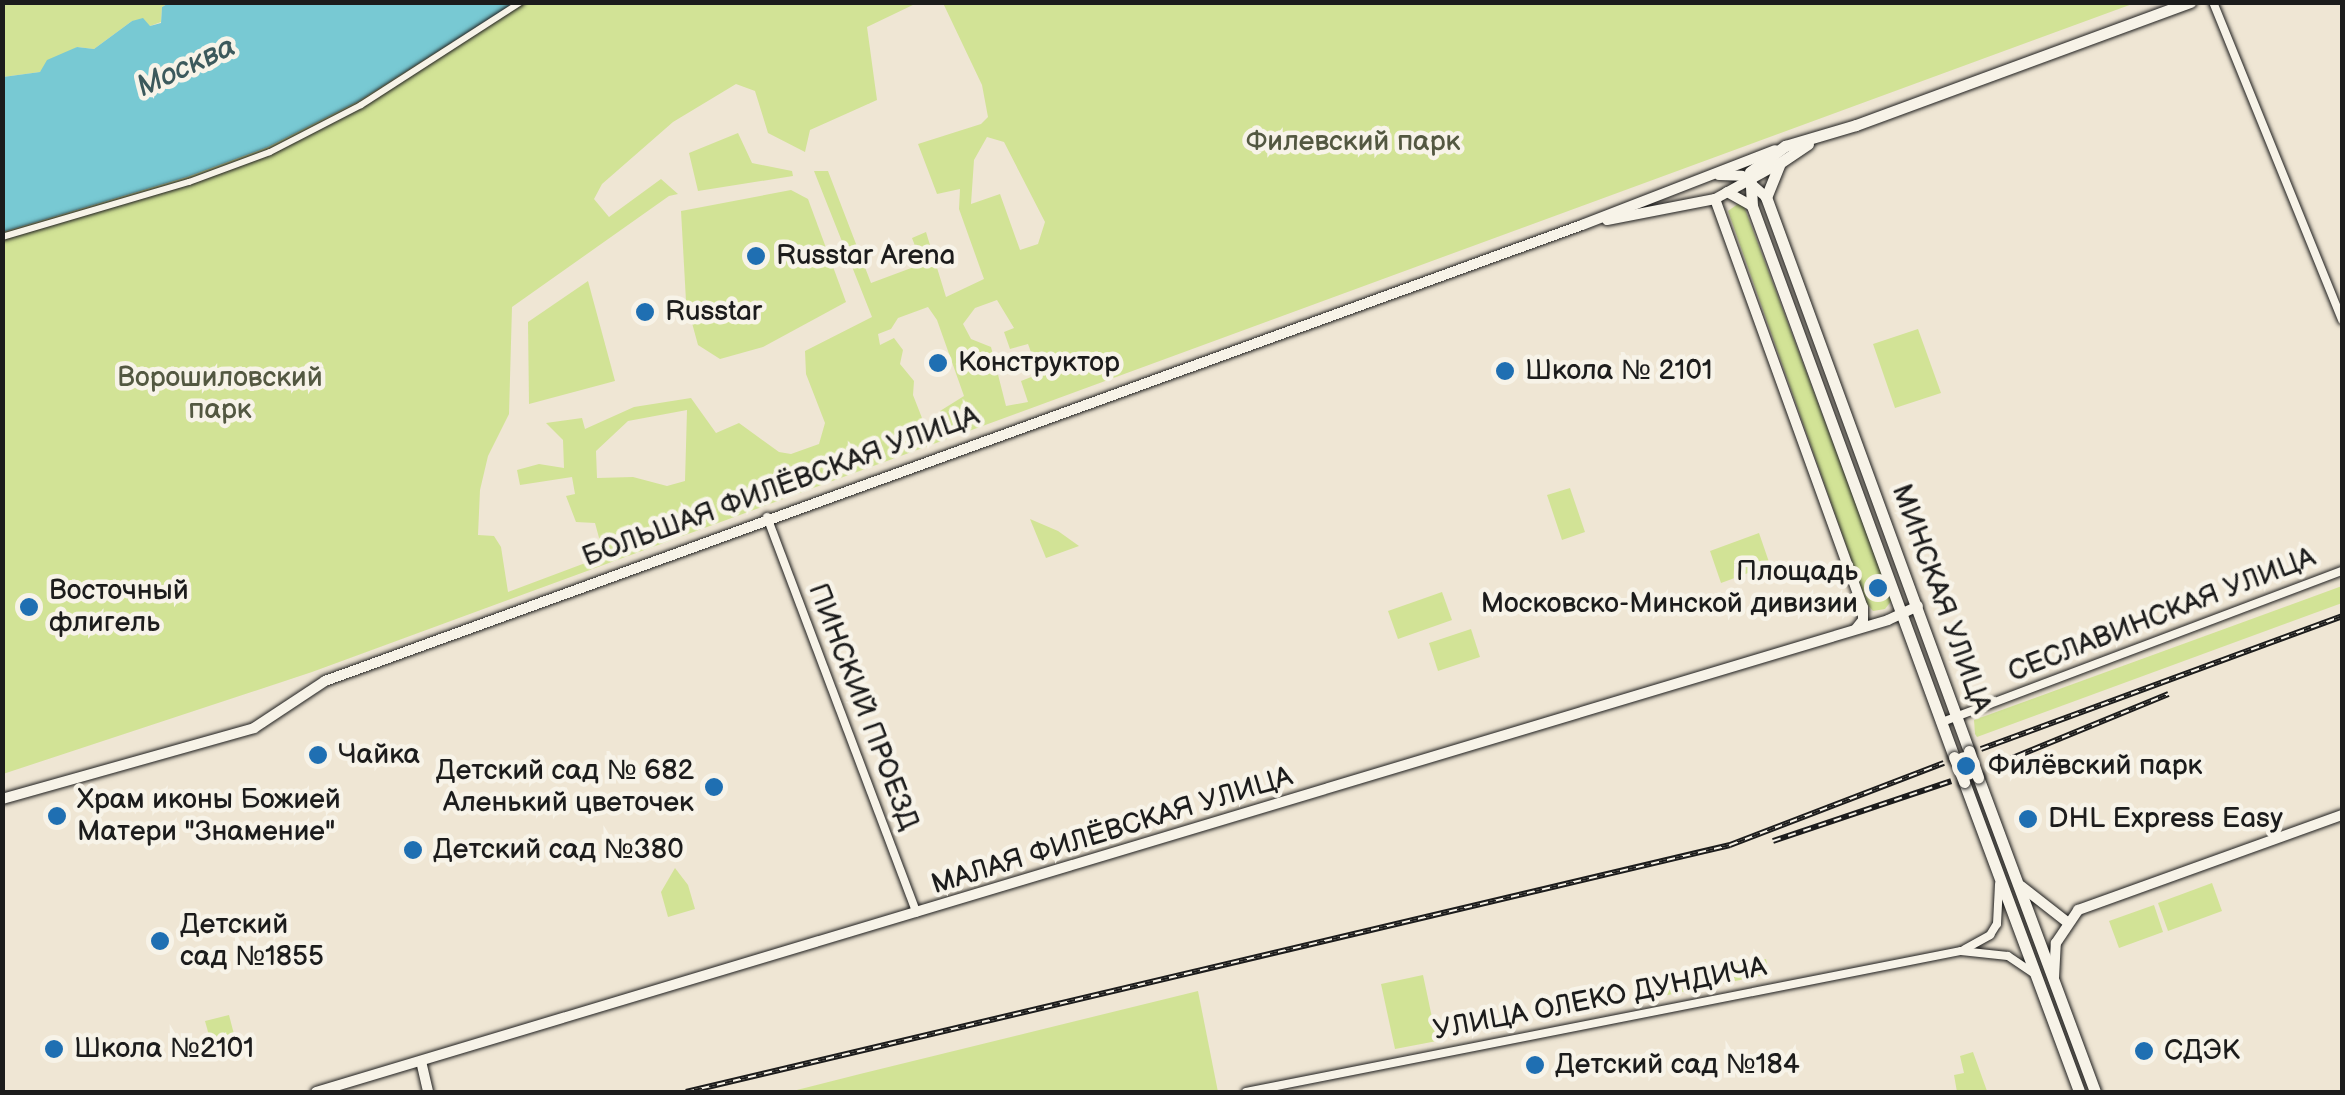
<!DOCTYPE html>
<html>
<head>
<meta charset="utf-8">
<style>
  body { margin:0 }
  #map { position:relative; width:2345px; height:1095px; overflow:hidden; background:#efe6d4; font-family:"Balsamiq Sans",sans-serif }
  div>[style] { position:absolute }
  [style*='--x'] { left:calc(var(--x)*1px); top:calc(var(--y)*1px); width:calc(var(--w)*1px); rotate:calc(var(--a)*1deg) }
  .green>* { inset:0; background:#d2e396 }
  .water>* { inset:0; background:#78c9d3 }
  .roads { filter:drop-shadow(0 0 2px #1c1c1c) drop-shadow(0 0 2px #1c1c1c) }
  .pedestrian>* { height:6px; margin:-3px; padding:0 3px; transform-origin:3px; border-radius:3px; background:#f7f3e8 }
  .minor>* { height:8px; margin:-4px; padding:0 4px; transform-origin:4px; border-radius:4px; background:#f7f3e8 }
  .tertiary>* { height:10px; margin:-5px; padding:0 5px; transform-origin:5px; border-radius:5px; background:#f7f3e8 }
  .secondary>* { height:11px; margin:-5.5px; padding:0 5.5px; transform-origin:5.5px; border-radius:5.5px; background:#f7f3e8 }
  .rail>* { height:6px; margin-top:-3px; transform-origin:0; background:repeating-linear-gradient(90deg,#f7f3e8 0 8px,#1c1c1c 0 16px); box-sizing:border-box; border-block:2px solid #1c1c1c }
  .bridges { filter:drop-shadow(0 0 2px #1c1c1c) drop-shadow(0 0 2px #1c1c1c) }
  .secondary-bridge>* { height:11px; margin:-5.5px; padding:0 5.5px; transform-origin:5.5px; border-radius:5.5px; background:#f7f3e8 }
  .dots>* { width:28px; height:28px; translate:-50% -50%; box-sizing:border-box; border:5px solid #f7f3e8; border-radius:50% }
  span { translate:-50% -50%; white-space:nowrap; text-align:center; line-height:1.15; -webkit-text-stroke:9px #f7f3e8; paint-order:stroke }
  .park-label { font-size:28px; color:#535841 }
  .poi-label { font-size:28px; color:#1c1c1c }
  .left { translate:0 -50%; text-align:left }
  .right { translate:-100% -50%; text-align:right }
  .street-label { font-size:28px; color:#1c1c1c }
  .water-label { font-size:30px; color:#3c595c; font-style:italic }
  .frame { position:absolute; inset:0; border:5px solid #1c1c1c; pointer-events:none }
</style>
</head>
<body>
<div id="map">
  <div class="green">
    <i style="clip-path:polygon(3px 3px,169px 3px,162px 7px,161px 22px,150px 26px,132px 21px,94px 49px,77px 47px,40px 72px,3px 77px)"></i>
    <i style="clip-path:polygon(evenodd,514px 3px,917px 3px,867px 27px,877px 100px,810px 130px,805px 152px,768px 133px,755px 91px,736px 84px,673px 122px,602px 184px,594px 199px,609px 217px,661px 179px,678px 194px,669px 196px,512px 307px,509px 414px,488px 456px,480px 490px,478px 535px,494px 536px,501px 547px,508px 592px,604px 556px,595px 523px,576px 522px,566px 496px,575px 494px,572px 477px,520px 485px,517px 470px,539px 464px,564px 468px,563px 440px,546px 423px,582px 418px,585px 429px,634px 407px,691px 398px,716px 433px,739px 423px,779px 452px,791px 454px,819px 444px,825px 423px,806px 374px,805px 351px,872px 317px,814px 171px,828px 171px,871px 283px,922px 264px,912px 238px,926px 232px,946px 297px,984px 279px,959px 209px,960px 189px,937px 194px,918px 144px,981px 124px,988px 117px,982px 85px,943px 3px,2135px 3px,312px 672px,3px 774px,3px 232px,187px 177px,268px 147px,359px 100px,514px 3px,987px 137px,1004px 142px,1045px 222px,1038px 244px,1020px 250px,1000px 194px,971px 204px,974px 160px,987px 137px,514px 3px,997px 300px,1014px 328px,1004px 332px,1010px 349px,1028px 344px,1039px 374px,1021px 381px,1028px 402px,1006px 406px,991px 347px,971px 339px,963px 324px,975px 308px,997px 300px,514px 3px,928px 307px,937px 320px,964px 396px,940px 411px,942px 430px,920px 439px,912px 427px,922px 418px,913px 395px,914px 381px,900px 364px,903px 350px,894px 338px,880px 345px,878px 334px,891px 329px,898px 318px,928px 307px,514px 3px,687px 410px,685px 481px,667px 486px,633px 477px,597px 478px,596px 451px,628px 421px,687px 410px)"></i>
    <i style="clip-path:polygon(738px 133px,752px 163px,792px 171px,793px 176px,698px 191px,689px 153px)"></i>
    <i style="clip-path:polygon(791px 190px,808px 199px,846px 302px,763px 347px,720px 359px,698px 345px,686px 301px,681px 211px)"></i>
    <i style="clip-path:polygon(1742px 201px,1892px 600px,1885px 609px,1873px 611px,1867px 604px,1728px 211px)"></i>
    <i style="clip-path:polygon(588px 281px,615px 381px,529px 404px,528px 322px)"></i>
    <i style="clip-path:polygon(1918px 329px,1941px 393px,1895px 408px,1873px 344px)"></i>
    <i style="clip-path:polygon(1570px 488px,1585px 532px,1562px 540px,1547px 495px)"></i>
    <i style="clip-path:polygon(1030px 519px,1058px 531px,1079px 546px,1046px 558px)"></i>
    <i style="clip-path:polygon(1759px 533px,1770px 565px,1721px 583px,1710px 551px)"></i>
    <i style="clip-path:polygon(2342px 586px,2342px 603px,1977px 737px,1975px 734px,1974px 720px)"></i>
    <i style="clip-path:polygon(1442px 592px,1452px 620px,1398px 639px,1388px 611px)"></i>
    <i style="clip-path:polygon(1471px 629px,1480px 657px,1438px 671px,1429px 643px)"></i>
    <i style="clip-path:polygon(675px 868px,688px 885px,695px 909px,668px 917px,661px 892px)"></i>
    <i style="clip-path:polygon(2212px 883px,2222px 911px,2168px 931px,2158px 903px)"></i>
    <i style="clip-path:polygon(2154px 905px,2163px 932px,2119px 948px,2109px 921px)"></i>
    <i style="clip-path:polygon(1766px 959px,1769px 974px,1639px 1001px,1636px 986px)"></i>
    <i style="clip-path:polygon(1423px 975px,1437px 1041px,1395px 1049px,1381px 984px)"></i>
    <i style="clip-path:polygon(1198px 991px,1218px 1092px,789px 1092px,860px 1074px)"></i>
    <i style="clip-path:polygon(229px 1015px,235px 1038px,233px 1048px,210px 1039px,205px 1021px)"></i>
    <i style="clip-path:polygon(1973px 1052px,1987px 1091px,1957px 1092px,1954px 1075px,1964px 1073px,1960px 1056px)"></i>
  </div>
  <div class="water">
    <i style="clip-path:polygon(169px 3px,514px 3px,359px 101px,268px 147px,187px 177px,3px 232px,3px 77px,40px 72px,47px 60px,77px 47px,94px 49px,132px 21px,143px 18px,150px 26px,161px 23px,162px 7px)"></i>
  </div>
  <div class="roads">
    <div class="pedestrian">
      <i style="--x:2;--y:237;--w:195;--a:-16.4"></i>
      <i style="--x:189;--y:182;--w:86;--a:-20.3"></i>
      <i style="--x:270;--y:152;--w:102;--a:-27.3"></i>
      <i style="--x:361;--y:105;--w:190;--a:-32.8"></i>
    </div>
    <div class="minor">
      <i style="--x:2213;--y:2;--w:343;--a:67.9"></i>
      <i style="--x:767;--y:517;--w:423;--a:69.3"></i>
      <i style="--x:1942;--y:722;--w:428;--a:-20.7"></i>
      <i style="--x:1965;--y:949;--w:29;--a:-29"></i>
      <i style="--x:1990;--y:935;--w:13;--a:-58"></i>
      <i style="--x:1997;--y:924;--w:40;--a:-87.1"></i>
      <i style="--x:1246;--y:1092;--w:729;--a:-11.16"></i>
      <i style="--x:1961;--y:951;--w:47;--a:6.1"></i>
      <i style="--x:2008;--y:956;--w:29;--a:34"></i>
    </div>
    <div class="tertiary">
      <i style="--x:1719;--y:175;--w:23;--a:2"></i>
      <i style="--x:1742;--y:176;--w:32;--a:41"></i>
      <i style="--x:1727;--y:192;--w:29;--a:29"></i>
      <i style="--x:1715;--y:199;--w:434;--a:70.1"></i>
      <i style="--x:1863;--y:607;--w:13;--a:90"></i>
      <i style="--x:1863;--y:620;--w:11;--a:128"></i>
      <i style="--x:1607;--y:220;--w:110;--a:-11"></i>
      <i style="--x:1715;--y:199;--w:74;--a:-29"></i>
      <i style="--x:2;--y:799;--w:262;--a:-15.7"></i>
      <i style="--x:254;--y:728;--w:85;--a:-33.5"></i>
      <i style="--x:325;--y:681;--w:1337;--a:-19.94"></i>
      <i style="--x:1582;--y:225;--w:207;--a:-21.2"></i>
      <i style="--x:2021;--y:886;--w:58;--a:38"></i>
      <i style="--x:2054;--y:978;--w:35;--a:-87"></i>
      <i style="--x:2056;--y:943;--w:40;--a:-56"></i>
      <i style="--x:2078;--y:910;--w:281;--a:-19.8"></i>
      <i style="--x:421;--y:1061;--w:32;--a:77"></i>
      <i style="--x:316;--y:1092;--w:1641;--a:-16.71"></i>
      <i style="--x:1888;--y:620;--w:33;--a:-25"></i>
    </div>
    <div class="secondary">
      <i style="--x:1808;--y:144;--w:34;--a:146"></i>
      <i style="--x:1780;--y:163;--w:37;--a:112"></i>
      <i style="--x:1766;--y:197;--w:590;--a:69.88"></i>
      <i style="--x:1954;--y:757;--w:587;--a:-110.13"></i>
      <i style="--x:1752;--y:206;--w:34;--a:-93"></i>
      <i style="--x:1750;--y:172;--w:44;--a:-36.6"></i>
      <i style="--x:1785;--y:146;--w:74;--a:-16.5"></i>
      <i style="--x:1856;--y:125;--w:356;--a:-20.2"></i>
      <i style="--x:1978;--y:777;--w:336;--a:69.6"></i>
      <i style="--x:1964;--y:782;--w:331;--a:69.6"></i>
    </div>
  </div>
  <div class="rail">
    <i style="--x:1981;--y:749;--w:385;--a:-20.2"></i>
    <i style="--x:1988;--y:768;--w:195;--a:-22.3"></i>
    <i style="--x:1773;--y:841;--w:188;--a:-18.6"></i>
    <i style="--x:686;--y:1092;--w:1073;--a:-13.31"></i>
    <i style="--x:1730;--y:845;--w:229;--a:-21"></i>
  </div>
  <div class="bridges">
    <div class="secondary-bridge">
      <i style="--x:1969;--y:751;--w:28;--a:71"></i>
      <i style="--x:1954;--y:757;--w:27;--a:68"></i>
    </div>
  </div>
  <div class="dots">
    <i style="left:756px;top:256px;background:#1f6fb2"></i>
    <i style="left:645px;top:312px;background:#1f6fb2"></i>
    <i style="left:938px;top:363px;background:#1f6fb2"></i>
    <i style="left:1505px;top:371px;background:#1f6fb2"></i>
    <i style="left:1878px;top:588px;background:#1f6fb2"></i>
    <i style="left:29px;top:607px;background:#1f6fb2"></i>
    <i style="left:318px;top:755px;background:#1f6fb2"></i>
    <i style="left:1966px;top:766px;background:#1f6fb2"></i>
    <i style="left:714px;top:787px;background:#1f6fb2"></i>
    <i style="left:57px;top:816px;background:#1f6fb2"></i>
    <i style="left:2028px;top:819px;background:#1f6fb2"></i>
    <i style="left:413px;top:850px;background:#1f6fb2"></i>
    <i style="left:160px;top:941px;background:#1f6fb2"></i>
    <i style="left:54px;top:1049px;background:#1f6fb2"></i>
    <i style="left:2144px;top:1051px;background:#1f6fb2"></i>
    <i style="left:1535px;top:1065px;background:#1f6fb2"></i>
  </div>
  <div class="park-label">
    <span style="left:1353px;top:142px">Филевский парк</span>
    <span style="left:220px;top:394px">Ворошиловский<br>парк</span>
  </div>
  <div class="poi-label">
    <span class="left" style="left:776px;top:256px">Russtar Arena</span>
    <span class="left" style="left:665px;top:312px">Russtar</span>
    <span class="left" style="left:958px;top:363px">Конструктор</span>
    <span class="left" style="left:1525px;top:371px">Школа № 2101</span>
    <span class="right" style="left:1858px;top:588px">Площадь<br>Московско-Минской дивизии</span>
    <span class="left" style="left:49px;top:607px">Восточный<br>флигель</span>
    <span class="left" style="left:338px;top:755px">Чайка</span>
    <span class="left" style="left:1988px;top:766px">Филёвский парк</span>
    <span class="right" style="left:694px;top:787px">Детский сад № 682<br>Аленький цветочек</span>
    <span class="left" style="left:77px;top:816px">Храм иконы Божией<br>Матери "Знамение"</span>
    <span class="left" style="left:2048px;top:819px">DHL Express Easy</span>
    <span class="left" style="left:433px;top:850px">Детский сад №380</span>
    <span class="left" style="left:180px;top:941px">Детский<br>сад №1855</span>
    <span class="left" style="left:74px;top:1049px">Школа №2101</span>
    <span class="left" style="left:2164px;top:1051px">СДЭК</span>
    <span class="left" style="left:1555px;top:1065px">Детский сад №184</span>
  </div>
  <div class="street-label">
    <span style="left:781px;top:487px;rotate:-20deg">БОЛЬШАЯ ФИЛЁВСКАЯ УЛИЦА</span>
    <span style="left:1941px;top:599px;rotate:70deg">МИНСКАЯ УЛИЦА</span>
    <span style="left:2162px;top:615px;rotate:-21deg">СЕСЛАВИНСКАЯ УЛИЦА</span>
    <span style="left:863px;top:707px;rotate:69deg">ПИНСКИЙ ПРОЕЗД</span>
    <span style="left:1112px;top:831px;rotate:-17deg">МАЛАЯ ФИЛЁВСКАЯ УЛИЦА</span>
    <span style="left:1600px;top:999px;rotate:-11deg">УЛИЦА ОЛЕКО ДУНДИЧА</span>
  </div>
  <div class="water-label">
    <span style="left:186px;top:67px;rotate:-25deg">Москва</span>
  </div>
  <div class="frame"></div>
</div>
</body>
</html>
